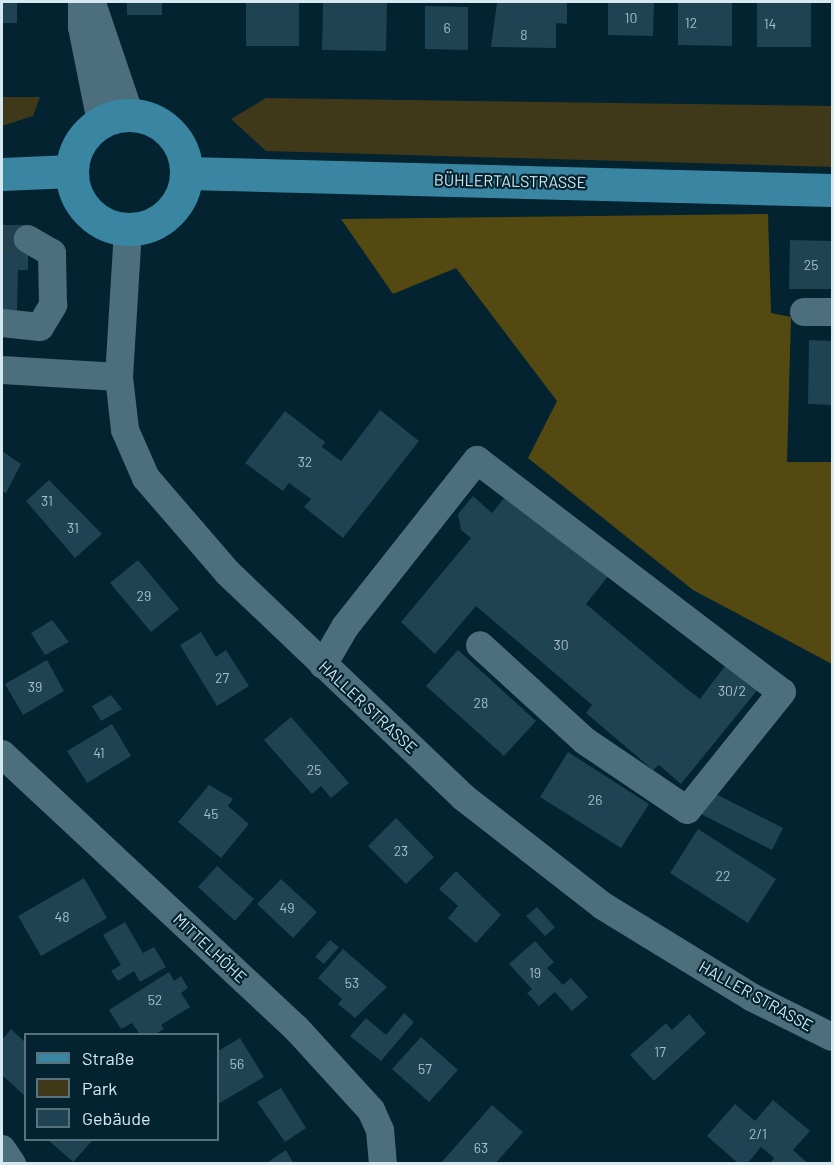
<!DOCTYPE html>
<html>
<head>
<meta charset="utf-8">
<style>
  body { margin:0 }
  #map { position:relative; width:834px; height:1165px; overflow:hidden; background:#02232f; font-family:Barlow,sans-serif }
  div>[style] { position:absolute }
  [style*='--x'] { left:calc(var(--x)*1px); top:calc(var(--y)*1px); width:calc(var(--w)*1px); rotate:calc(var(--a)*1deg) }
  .green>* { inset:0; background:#3f3819 }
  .forest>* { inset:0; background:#554912 }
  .building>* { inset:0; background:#1f4352 }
  .minor-tunnel>* { height:28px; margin-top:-14px; transform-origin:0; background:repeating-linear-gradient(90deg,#22414c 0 28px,transparent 0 42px) }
  .minor>* { height:28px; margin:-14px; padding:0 14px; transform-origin:14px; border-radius:14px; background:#4d6e7c }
  .major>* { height:33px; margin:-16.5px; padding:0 16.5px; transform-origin:16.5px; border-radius:16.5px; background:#3985a2 }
  .major>.ring { margin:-16.5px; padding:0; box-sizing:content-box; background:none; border:33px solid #3985a2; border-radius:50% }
  span { translate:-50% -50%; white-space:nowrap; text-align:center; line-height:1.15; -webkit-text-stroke:4.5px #02232f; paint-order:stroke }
  .number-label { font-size:14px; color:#a8bfc8 }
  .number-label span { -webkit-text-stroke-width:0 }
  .street-label { font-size:16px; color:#d6e8f0 }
  .frame { position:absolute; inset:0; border:3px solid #d6e8f0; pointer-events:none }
  .legend { position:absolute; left:24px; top:1033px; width:195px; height:108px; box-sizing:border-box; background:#02232f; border:2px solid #57727c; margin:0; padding:8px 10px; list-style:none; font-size:18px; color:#d6e8f0 }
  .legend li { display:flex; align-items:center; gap:12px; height:30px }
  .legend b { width:30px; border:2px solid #57727c }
</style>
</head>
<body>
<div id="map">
  <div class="green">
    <i style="clip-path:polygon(2px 97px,40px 97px,33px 116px,2px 126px)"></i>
    <i style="clip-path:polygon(266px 98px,832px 106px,832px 167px,266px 151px,231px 119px)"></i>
  </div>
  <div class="forest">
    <i style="clip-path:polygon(768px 214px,771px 313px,791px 317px,787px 462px,832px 462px,832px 664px,693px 590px,528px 458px,557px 401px,456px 268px,393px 294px,341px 219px)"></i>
  </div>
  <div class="building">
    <i style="clip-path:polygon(2px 2px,17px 2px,17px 23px,2px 23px)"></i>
    <i style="clip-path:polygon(127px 2px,162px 2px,162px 15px,127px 15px)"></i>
    <i style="clip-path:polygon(246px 2px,299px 2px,299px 46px,246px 46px)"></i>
    <i style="clip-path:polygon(323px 2px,387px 2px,386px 51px,322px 50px)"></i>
    <i style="clip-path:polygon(497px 2px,567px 2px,567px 24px,556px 23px,556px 48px,491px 47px)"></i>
    <i style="clip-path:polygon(608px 2px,654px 2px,653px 36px,608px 35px)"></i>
    <i style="clip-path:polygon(678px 2px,732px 2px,732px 46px,678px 45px)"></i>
    <i style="clip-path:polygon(757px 2px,811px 2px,811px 47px,757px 47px)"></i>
    <i style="clip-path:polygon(425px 6px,468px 7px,468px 50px,425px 49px)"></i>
    <i style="clip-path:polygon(2px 226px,28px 227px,28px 270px,18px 270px,17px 311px,2px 310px)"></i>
    <i style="clip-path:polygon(790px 240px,832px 241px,832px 289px,789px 289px)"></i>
    <i style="clip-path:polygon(809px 340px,832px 341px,832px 405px,808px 404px)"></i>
    <i style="clip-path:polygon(380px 410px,419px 441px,343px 538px,304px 507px,311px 499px,289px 483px,283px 491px,245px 463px,285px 411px,325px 442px,322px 447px,341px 461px)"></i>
    <i style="clip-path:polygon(2px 451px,21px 464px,6px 493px,2px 491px)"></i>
    <i style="clip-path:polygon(49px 480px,102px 534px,75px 558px,26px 501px)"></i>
    <i style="clip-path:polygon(511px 490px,610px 574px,586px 604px,687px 689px,700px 699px,731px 658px,763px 683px,681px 784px,659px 765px,653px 770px,586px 713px,592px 705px,476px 606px,435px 654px,401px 622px,471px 538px,461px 530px,458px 514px,473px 496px,492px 513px)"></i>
    <i style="clip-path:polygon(138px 560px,179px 609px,151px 632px,110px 583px)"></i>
    <i style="clip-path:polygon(52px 620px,69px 642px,45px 655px,31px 633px)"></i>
    <i style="clip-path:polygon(201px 632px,216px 657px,226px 650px,249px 686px,217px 706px,180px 645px)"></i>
    <i style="clip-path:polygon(458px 650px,536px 721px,504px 756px,426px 686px)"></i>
    <i style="clip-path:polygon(47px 660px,64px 691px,23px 715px,5px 684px)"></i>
    <i style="clip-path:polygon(111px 695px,122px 709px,101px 721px,92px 706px)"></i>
    <i style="clip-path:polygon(291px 717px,349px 783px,331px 798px,321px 786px,312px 794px,264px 740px)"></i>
    <i style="clip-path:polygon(112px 724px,131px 756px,87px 783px,67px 751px)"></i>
    <i style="clip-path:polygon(568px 752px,649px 804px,621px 848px,540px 797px)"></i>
    <i style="clip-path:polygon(209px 785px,233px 799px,228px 806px,249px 824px,221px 858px,178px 822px)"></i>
    <i style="clip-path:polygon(706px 789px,783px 828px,772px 850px,695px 811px)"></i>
    <i style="clip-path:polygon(396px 818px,434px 857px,406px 884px,368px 846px)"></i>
    <i style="clip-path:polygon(698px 829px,776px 879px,748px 923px,670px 873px)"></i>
    <i style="clip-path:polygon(217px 866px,254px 899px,235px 921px,198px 887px)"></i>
    <i style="clip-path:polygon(456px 871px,501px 915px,476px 943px,448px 918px,458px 906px,439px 889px)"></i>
    <i style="clip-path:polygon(84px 878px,107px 918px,41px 956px,18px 916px)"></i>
    <i style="clip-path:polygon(281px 879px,317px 912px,293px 938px,257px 904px)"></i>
    <i style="clip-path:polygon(537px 907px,555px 927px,545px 936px,526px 916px)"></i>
    <i style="clip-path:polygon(125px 922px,143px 953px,154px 947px,166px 967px,140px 982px,134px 971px,118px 981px,111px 971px,121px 965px,103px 935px)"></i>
    <i style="clip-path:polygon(330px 940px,339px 947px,324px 964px,315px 957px)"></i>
    <i style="clip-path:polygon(535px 941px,554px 962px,547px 968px,563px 985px,571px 978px,588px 997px,572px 1011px,555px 992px,539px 1006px,527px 993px,532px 989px,509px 964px)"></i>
    <i style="clip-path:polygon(343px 949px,387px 987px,355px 1018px,338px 1004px,342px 999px,318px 978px)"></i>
    <i style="clip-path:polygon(169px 972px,174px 981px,181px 976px,188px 988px,181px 993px,190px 1007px,161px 1025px,164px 1029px,155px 1034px,140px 1034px,132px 1023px,121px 1029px,109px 1010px)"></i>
    <i style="clip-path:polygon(404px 1013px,414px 1022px,381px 1061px,350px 1036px,366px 1018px,386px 1035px)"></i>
    <i style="clip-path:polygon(689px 1014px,706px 1033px,654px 1081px,630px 1055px,666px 1023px,672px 1030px)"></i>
    <i style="clip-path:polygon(11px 1029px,26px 1043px,26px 1097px,2px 1075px,2px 1040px)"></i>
    <i style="clip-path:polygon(421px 1037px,458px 1070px,429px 1102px,392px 1069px)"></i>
    <i style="clip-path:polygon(240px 1038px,264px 1077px,218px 1104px,218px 1051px)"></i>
    <i style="clip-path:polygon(281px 1088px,306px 1128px,285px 1142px,257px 1102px)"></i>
    <i style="clip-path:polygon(773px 1100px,810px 1131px,793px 1150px,809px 1164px,770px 1164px,774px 1158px,761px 1147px,747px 1164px,739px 1164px,707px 1136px,735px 1104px,755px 1121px)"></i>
    <i style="clip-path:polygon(492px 1105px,523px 1132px,495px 1164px,440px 1164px)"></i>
    <i style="clip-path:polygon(48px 1140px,93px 1140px,73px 1162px)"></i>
    <i style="clip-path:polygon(286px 1150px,294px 1164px,265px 1164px)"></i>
  </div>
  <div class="minor-tunnel">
    <i style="--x:2;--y:239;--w:26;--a:0"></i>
  </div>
  <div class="minor">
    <i style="--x:82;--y:2;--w:25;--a:90"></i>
    <i style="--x:82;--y:27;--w:97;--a:78.7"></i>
    <i style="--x:93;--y:6;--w:115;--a:71.3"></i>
    <i style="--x:128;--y:230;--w:147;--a:93.5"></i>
    <i style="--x:119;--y:377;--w:53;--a:83.5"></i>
    <i style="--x:125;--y:430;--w:52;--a:66.4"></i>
    <i style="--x:146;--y:478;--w:125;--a:49.2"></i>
    <i style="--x:228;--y:573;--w:325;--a:43.6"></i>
    <i style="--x:463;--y:797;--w:177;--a:37.9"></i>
    <i style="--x:603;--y:906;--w:176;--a:31.5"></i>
    <i style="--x:753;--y:998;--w:88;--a:26.3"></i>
    <i style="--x:804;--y:312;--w:28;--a:0"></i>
    <i style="--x:2;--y:323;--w:38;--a:6"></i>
    <i style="--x:40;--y:327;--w:26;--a:-59"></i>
    <i style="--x:53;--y:305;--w:52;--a:-91.1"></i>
    <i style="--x:52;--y:253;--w:28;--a:-150"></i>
    <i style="--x:2;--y:370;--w:117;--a:3.4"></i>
    <i style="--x:323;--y:665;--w:44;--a:-59.9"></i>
    <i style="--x:345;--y:627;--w:213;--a:-51.7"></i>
    <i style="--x:477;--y:460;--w:383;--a:37.3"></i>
    <i style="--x:782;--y:692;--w:151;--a:128.8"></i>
    <i style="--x:687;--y:810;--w:123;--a:-145.9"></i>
    <i style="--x:585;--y:741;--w:142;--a:-137.6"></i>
    <i style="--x:2;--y:754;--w:402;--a:43"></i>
    <i style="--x:296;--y:1028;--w:111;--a:47.6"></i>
    <i style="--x:371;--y:1110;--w:22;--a:66"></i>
    <i style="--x:380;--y:1130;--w:34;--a:85"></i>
    <i style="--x:2;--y:1149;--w:18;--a:56"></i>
  </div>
  <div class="major">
    <i class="ring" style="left:72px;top:115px;width:81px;height:81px"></i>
    <i style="--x:187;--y:173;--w:645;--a:1.51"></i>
    <i style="--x:2;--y:174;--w:69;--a:-2.5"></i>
  </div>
  <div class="number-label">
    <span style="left:631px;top:18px">10</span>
    <span style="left:691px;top:23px">12</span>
    <span style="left:770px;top:24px">14</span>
    <span style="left:447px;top:28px">6</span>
    <span style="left:524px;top:35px">8</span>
    <span style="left:811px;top:265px">25</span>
    <span style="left:305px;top:462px">32</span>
    <span style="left:47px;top:501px">31</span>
    <span style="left:73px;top:528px">31</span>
    <span style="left:144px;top:596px">29</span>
    <span style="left:561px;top:645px">30</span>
    <span style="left:222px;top:678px">27</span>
    <span style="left:35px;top:687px">39</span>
    <span style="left:732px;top:691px">30/2</span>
    <span style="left:481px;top:703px">28</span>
    <span style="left:99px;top:753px">41</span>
    <span style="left:314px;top:770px">25</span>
    <span style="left:595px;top:800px">26</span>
    <span style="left:211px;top:814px">45</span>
    <span style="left:401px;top:851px">23</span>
    <span style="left:723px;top:876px">22</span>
    <span style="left:287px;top:908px">49</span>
    <span style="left:62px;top:917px">48</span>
    <span style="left:535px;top:973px">19</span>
    <span style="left:352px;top:983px">53</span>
    <span style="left:155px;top:1000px">52</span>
    <span style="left:660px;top:1052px">17</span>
    <span style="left:237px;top:1064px">56</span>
    <span style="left:425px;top:1069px">57</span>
    <span style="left:758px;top:1134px">2/1</span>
    <span style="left:481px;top:1148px">63</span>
  </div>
  <div class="street-label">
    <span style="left:510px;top:181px;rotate:1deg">BÜHLERTALSTRASSE</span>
    <span style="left:368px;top:707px;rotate:43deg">HALLER STRASSE</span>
    <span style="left:210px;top:948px;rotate:43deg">MITTELHÖHE</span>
    <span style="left:756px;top:996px;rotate:29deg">HALLER STRASSE</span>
  </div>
  <div class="frame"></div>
  <ul class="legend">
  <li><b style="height:8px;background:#3985a2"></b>Straße</li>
  <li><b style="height:16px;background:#3f3819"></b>Park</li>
  <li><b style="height:16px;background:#1f4352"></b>Gebäude</li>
  </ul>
</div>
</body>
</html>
